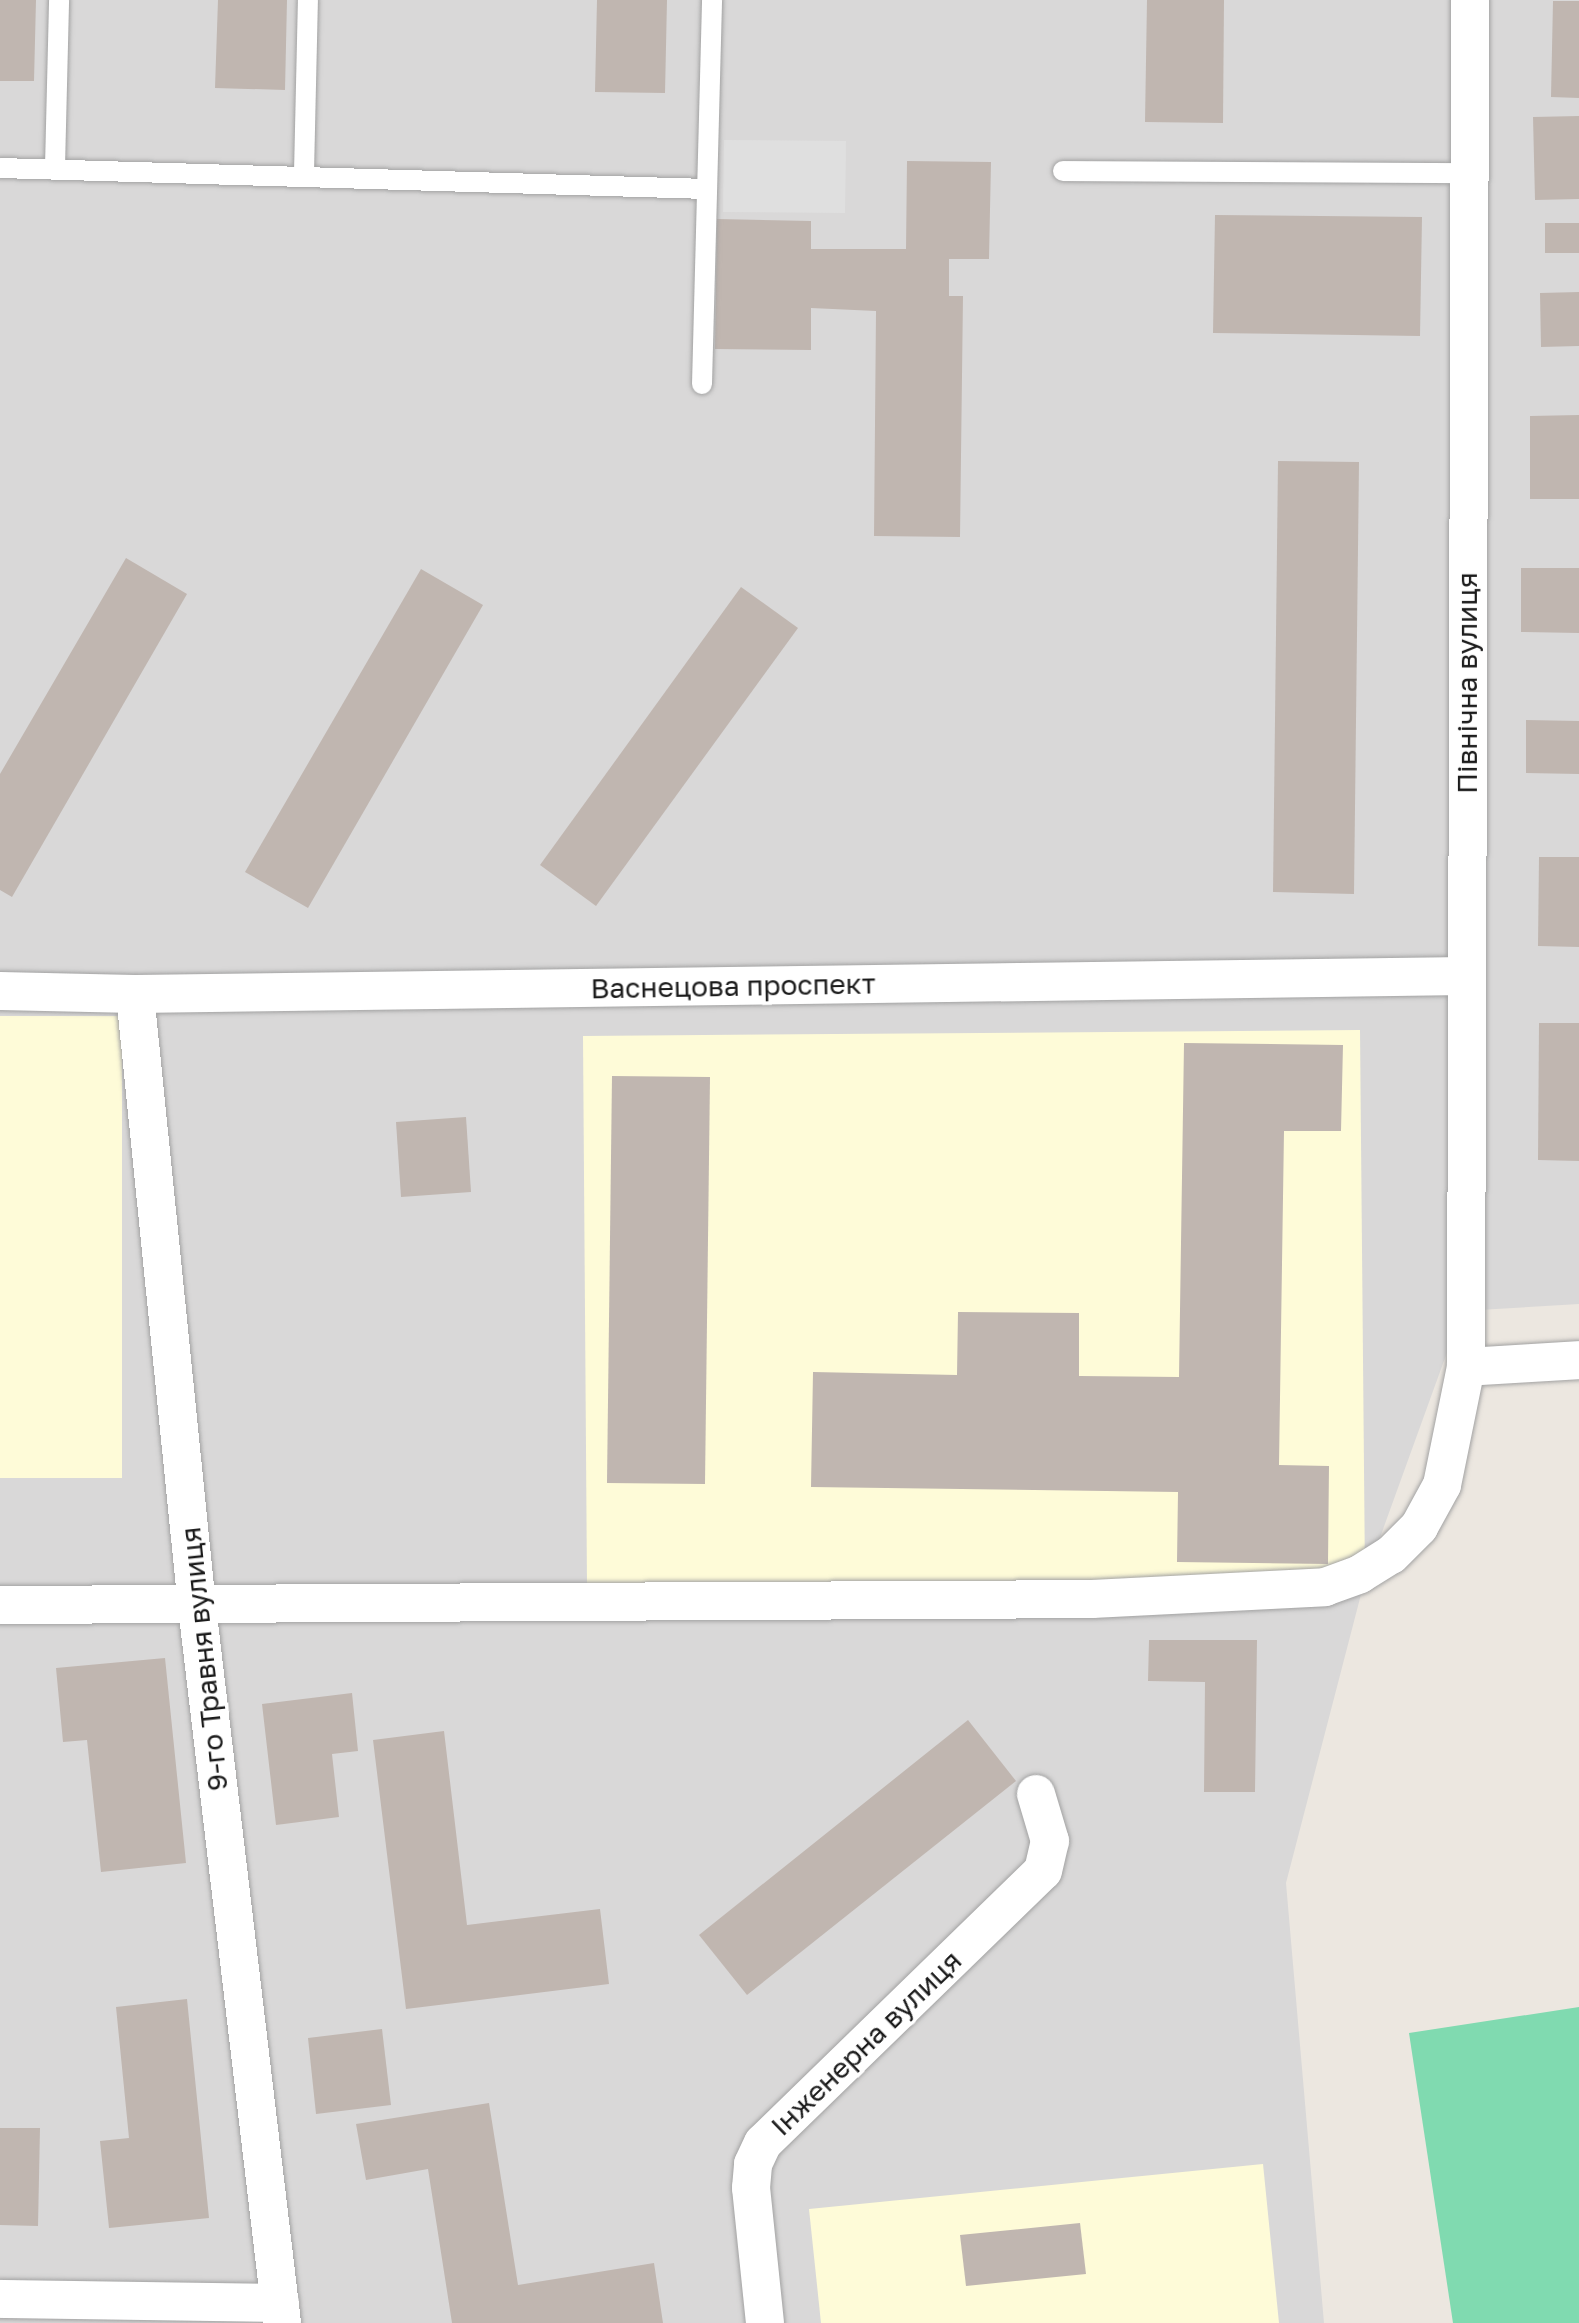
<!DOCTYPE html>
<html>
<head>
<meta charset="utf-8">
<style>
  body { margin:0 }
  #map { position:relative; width:1579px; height:2323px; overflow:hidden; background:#ece7e0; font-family:"Golos Text",sans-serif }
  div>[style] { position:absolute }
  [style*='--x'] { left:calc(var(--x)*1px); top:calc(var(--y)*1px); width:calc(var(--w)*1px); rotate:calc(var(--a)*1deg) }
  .residential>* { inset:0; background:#d9d8d8 }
  .education>* { inset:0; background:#fefbd8 }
  .pitch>* { inset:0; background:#80dab0 }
  .parking>* { inset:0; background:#dfdfdf }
  .building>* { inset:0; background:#c0b6b0 }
  .roads { filter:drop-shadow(0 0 2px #a2a2a2) drop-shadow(0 0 2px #a2a2a2) }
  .service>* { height:20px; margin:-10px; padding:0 10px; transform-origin:10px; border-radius:10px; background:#fff }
  .minor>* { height:38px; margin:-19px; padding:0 19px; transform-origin:19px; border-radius:19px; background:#fff }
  span { translate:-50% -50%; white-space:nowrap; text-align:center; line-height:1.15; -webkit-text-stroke:7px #fff; paint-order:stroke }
  .street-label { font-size:28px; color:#1b1b1b }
</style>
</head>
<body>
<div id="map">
  <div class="residential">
    <i style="clip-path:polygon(0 0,1579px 0,1579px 1304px,1462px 1311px,1365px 1579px,1286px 1883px,1324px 2323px,0 2323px)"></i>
  </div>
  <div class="education">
    <i style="clip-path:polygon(0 1016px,122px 1016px,122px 1478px,0 1478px)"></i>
    <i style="clip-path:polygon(1360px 1030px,1365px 1579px,587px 1586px,583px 1036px)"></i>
    <i style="clip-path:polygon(1263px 2164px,1279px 2323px,821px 2323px,809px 2209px)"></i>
  </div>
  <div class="pitch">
    <i style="clip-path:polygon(1579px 2007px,1579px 2323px,1453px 2323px,1409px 2033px)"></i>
  </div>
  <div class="parking">
    <i style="clip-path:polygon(724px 140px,846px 141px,845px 213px,723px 212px)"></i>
  </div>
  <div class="building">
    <i style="clip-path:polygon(0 0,36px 0,34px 81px,0 81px)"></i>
    <i style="clip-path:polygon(218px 0,287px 0,285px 90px,215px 88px)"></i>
    <i style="clip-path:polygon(597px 0,667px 0,665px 93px,595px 92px)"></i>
    <i style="clip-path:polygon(1147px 0,1224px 0,1223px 123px,1145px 122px)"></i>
    <i style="clip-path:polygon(1553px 1px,1579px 1px,1579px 98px,1551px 97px)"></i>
    <i style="clip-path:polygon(1579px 116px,1579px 199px,1535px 200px,1533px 117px)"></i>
    <i style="clip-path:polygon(907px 161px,991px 162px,989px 259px,949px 259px,949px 296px,963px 296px,960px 537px,874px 536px,876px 311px,811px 308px,811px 350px,715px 349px,717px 219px,811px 221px,811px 249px,906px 249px)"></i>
    <i style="clip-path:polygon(1215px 215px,1422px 217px,1420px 336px,1213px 333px)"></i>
    <i style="clip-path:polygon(1545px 223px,1579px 223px,1579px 253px,1545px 253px)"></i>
    <i style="clip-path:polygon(1579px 292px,1579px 346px,1541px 347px,1540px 293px)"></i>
    <i style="clip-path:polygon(1579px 415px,1579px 499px,1530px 499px,1530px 416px)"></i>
    <i style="clip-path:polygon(1278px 461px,1359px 462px,1354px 894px,1273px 892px)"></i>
    <i style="clip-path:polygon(126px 558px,187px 594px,12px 897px,0 890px,0 774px)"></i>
    <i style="clip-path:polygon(1521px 568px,1579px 568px,1579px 633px,1521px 632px)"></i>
    <i style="clip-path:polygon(421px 569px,483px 605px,308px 908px,245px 872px)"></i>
    <i style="clip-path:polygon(741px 587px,798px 628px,596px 906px,540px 865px)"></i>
    <i style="clip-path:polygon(1526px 720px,1579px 721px,1579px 774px,1526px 773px)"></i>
    <i style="clip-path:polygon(1539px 857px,1579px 857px,1579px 947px,1538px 946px)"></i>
    <i style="clip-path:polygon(1539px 1023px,1579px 1023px,1579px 1161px,1538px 1160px)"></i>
    <i style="clip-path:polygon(1184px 1043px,1343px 1045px,1341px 1131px,1284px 1131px,1279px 1465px,1329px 1466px,1328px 1564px,1177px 1562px,1178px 1492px,811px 1487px,813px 1372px,957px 1375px,958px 1312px,1079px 1313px,1079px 1376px,1179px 1377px)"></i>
    <i style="clip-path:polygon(612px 1076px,710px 1077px,705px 1484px,607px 1483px)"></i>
    <i style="clip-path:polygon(466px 1117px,471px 1192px,401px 1197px,396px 1122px)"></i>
    <i style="clip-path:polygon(1149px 1640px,1257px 1640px,1255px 1792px,1204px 1792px,1205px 1682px,1148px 1681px)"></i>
    <i style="clip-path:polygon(165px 1658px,186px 1863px,101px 1872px,87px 1740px,63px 1742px,56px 1668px)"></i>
    <i style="clip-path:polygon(352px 1693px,358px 1751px,332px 1754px,339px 1817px,276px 1825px,262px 1704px)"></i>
    <i style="clip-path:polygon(968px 1720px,1016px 1781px,747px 1995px,699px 1935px)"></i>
    <i style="clip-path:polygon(444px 1731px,467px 1925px,600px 1909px,609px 1984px,406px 2009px,373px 1740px)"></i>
    <i style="clip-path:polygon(187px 1999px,209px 2218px,109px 2228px,100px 2141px,129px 2138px,116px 2007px)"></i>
    <i style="clip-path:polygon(382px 2029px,391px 2105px,316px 2114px,308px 2038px)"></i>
    <i style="clip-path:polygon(489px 2103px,518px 2285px,654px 2263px,663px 2323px,452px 2323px,428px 2169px,366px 2180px,356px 2124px)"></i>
    <i style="clip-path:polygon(0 2128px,40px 2128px,38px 2226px,0 2225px)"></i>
    <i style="clip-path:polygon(1080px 2223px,1086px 2274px,966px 2286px,960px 2235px)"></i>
  </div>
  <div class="roads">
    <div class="service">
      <i style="--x:55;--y:167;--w:167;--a:-88.6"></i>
      <i style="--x:0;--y:168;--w:707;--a:1.7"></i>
      <i style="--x:1063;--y:171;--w:406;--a:0.3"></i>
      <i style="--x:304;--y:173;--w:173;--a:-88.7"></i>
      <i style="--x:702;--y:384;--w:384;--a:-88.5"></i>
    </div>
    <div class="minor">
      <i style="--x:0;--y:991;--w:135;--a:1.3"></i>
      <i style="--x:135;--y:994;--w:1331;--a:-0.77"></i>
      <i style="--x:135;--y:994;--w:616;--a:84.22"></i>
      <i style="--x:197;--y:1607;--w:721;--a:83.23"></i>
      <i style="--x:1466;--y:1367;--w:113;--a:-3.5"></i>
      <i style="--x:0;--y:1605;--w:1092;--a:-0.31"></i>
      <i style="--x:1092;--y:1599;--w:233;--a:-2.9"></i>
      <i style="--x:1325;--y:1587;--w:37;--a:-20"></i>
      <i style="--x:1360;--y:1574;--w:36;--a:-32"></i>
      <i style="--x:1391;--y:1555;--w:40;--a:-45"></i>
      <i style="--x:1419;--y:1527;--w:48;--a:-61.3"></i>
      <i style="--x:1442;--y:1485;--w:120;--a:-78.5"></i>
      <i style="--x:1466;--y:1367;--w:1367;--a:-89.83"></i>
      <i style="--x:0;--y:2299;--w:280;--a:0.8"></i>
      <i style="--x:765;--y:2323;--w:136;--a:-95.9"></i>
      <i style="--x:751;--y:2188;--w:24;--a:-85"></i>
      <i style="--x:753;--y:2164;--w:23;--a:-65"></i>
      <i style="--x:763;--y:2143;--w:390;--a:-44.2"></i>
      <i style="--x:1043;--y:1871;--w:31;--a:-77"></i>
      <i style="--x:1050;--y:1841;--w:49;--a:-106.6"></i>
    </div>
  </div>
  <div class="street-label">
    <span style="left:1467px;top:683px;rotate:-90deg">Північна вулиця</span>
    <span style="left:733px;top:986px;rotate:-1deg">Васнецова проспект</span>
    <span style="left:204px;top:1659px;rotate:-96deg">9-го Травня вулиця</span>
    <span style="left:866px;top:2043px;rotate:-44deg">Інженерна вулиця</span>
  </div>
</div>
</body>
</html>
